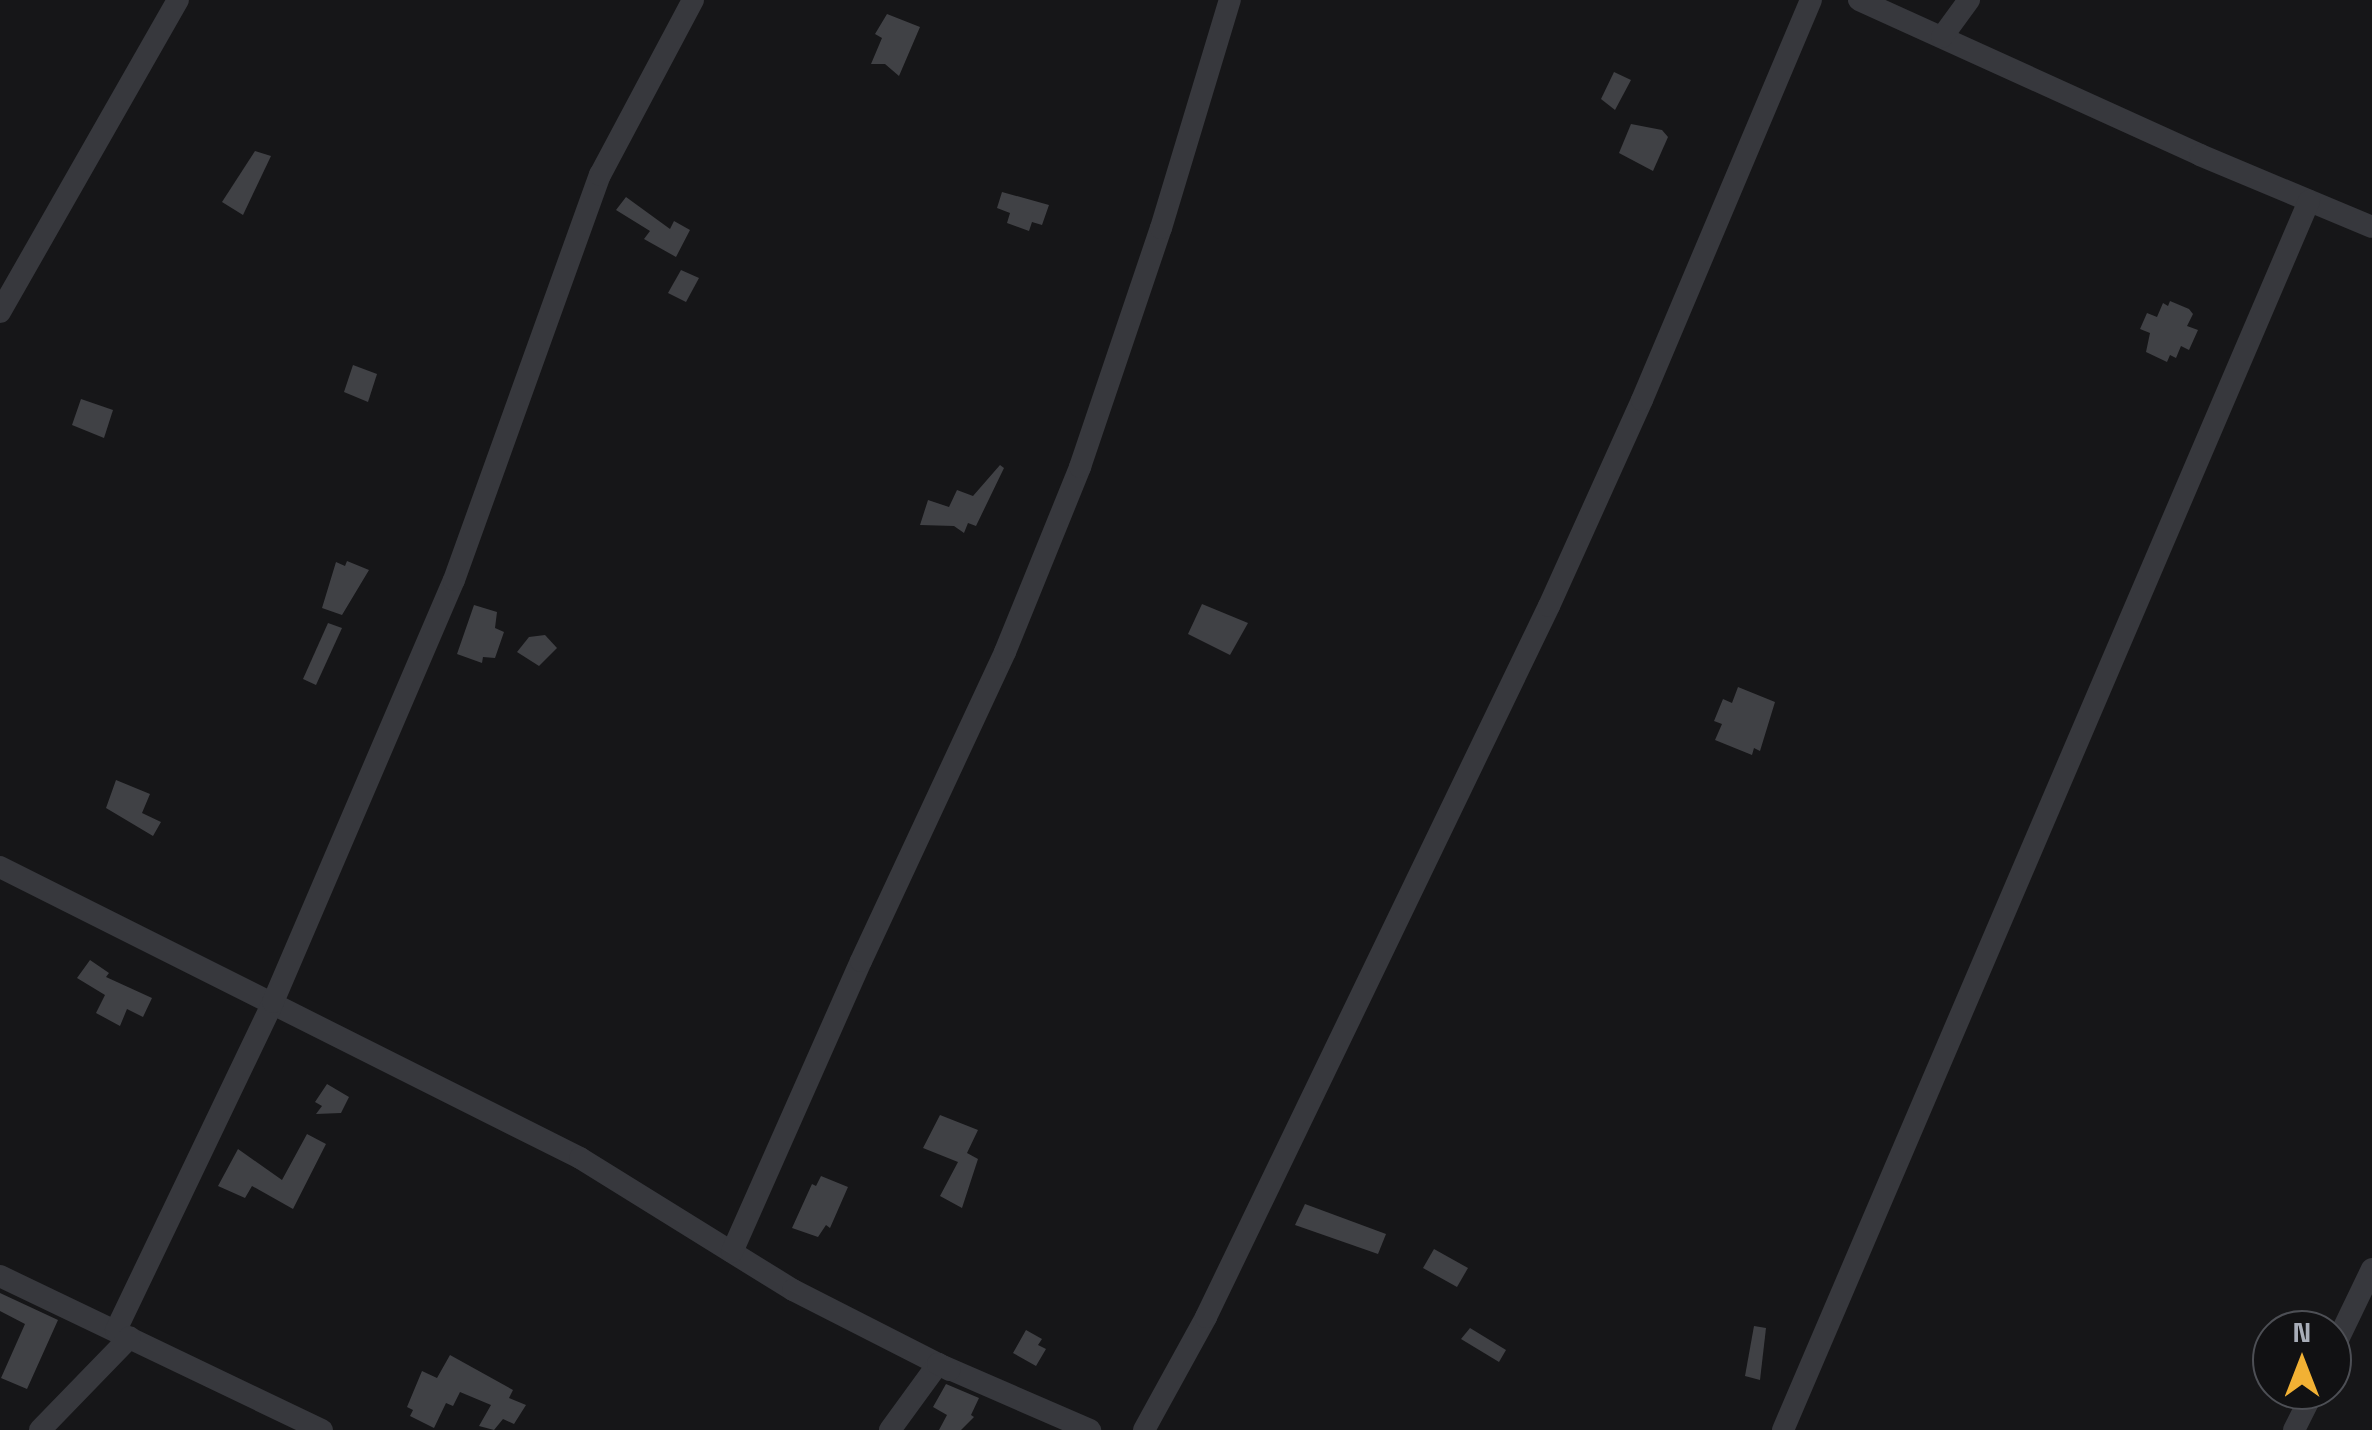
<!DOCTYPE html>
<html>
<head>
<meta charset="utf-8">
<style>
  body { margin:0 }
  #map { position:relative; width:2372px; height:1430px; overflow:hidden; background:#161618; font-family:"Space Grotesk",sans-serif }
  div>[style] { position:absolute }
  [style*='--x'] { left:calc(var(--x)*1px); top:calc(var(--y)*1px); width:calc(var(--w)*1px); rotate:calc(var(--a)*1deg) }
  .building>* { inset:0; background:#404145 }
  .minor>* { height:22px; margin:-11px; padding:0 11px; transform-origin:11px; border-radius:11px; background:#37383d }
  span { translate:-50% -50%; white-space:nowrap; text-align:center; line-height:1.15; -webkit-text-stroke:10px #111113; paint-order:stroke }
  .north { position:absolute; left:2252px; top:1310px; width:100px; height:100px; box-sizing:border-box; background:#111113; border:2px solid #4d4f55; border-radius:50%; rotate:0deg; font-size:28px; font-weight:700; line-height:40px; text-align:center; color:#a8adb8 }
  .north::after { content:''; display:block; margin:auto; width:35px; height:45px; background:#f2b134; clip-path:polygon(50% 0,100% 100%,50% 72%,0 100%) }
</style>
</head>
<body>
<div id="map">
  <div class="building">
    <i style="clip-path:polygon(887px 14px,920px 27px,899px 76px,885px 64px,871px 64px,882px 38px,875px 34px)"></i>
    <i style="clip-path:polygon(1614px 72px,1631px 80px,1615px 110px,1601px 99px)"></i>
    <i style="clip-path:polygon(1631px 124px,1662px 130px,1668px 137px,1653px 171px,1619px 153px)"></i>
    <i style="clip-path:polygon(255px 151px,271px 156px,243px 215px,222px 202px)"></i>
    <i style="clip-path:polygon(1002px 192px,1049px 205px,1042px 225px,1032px 222px,1029px 231px,1007px 223px,1010px 213px,997px 208px)"></i>
    <i style="clip-path:polygon(626px 197px,670px 229px,674px 221px,690px 230px,676px 257px,644px 239px,650px 231px,616px 210px)"></i>
    <i style="clip-path:polygon(681px 270px,699px 278px,686px 302px,668px 293px)"></i>
    <i style="clip-path:polygon(2170px 301px,2189px 309px,2193px 314px,2187px 326px,2198px 330px,2189px 350px,2181px 346px,2176px 358px,2170px 355px,2167px 362px,2146px 352px,2150px 333px,2140px 329px,2147px 313px,2157px 317px,2163px 303px,2168px 306px)"></i>
    <i style="clip-path:polygon(353px 365px,377px 374px,368px 402px,344px 392px)"></i>
    <i style="clip-path:polygon(81px 399px,113px 410px,104px 438px,72px 425px)"></i>
    <i style="clip-path:polygon(1000px 465px,1004px 468px,976px 526px,968px 523px,964px 533px,954px 526px,920px 525px,928px 500px,949px 507px,957px 490px,973px 496px)"></i>
    <i style="clip-path:polygon(347px 561px,369px 570px,342px 615px,322px 608px,336px 562px,345px 566px)"></i>
    <i style="clip-path:polygon(1202px 604px,1248px 623px,1230px 655px,1188px 634px)"></i>
    <i style="clip-path:polygon(474px 605px,497px 612px,495px 628px,504px 632px,495px 658px,483px 657px,482px 663px,457px 654px)"></i>
    <i style="clip-path:polygon(328px 623px,342px 628px,316px 685px,303px 679px)"></i>
    <i style="clip-path:polygon(545px 635px,557px 648px,539px 666px,517px 652px,529px 637px)"></i>
    <i style="clip-path:polygon(1738px 687px,1775px 702px,1760px 751px,1754px 748px,1752px 755px,1715px 740px,1722px 724px,1714px 721px,1723px 699px,1732px 703px)"></i>
    <i style="clip-path:polygon(116px 780px,150px 794px,142px 813px,161px 822px,153px 836px,106px 808px)"></i>
    <i style="clip-path:polygon(90px 960px,109px 973px,106px 977px,152px 998px,143px 1017px,127px 1009px,120px 1026px,96px 1013px,105px 995px,77px 978px)"></i>
    <i style="clip-path:polygon(327px 1084px,349px 1097px,341px 1113px,316px 1114px,322px 1106px,315px 1102px)"></i>
    <i style="clip-path:polygon(940px 1115px,978px 1130px,967px 1153px,978px 1159px,962px 1208px,940px 1196px,958px 1162px,923px 1148px)"></i>
    <i style="clip-path:polygon(307px 1134px,326px 1144px,293px 1209px,252px 1186px,245px 1198px,218px 1186px,238px 1149px,282px 1180px)"></i>
    <i style="clip-path:polygon(821px 1176px,848px 1187px,830px 1228px,826px 1225px,818px 1237px,792px 1228px,812px 1184px,816px 1186px)"></i>
    <i style="clip-path:polygon(1305px 1204px,1386px 1234px,1378px 1254px,1295px 1225px)"></i>
    <i style="clip-path:polygon(1434px 1249px,1468px 1268px,1457px 1287px,1423px 1268px)"></i>
    <i style="clip-path:polygon(0 1293px,58px 1320px,27px 1389px,1px 1378px,25px 1324px,0 1311px)"></i>
    <i style="clip-path:polygon(1754px 1326px,1766px 1328px,1760px 1380px,1745px 1376px)"></i>
    <i style="clip-path:polygon(1470px 1328px,1506px 1350px,1499px 1362px,1461px 1339px)"></i>
    <i style="clip-path:polygon(1026px 1330px,1042px 1339px,1038px 1345px,1046px 1349px,1036px 1366px,1013px 1353px)"></i>
    <i style="clip-path:polygon(450px 1355px,513px 1390px,509px 1398px,526px 1405px,514px 1424px,503px 1419px,494px 1430px,479px 1426px,491px 1405px,460px 1392px,453px 1406px,446px 1403px,434px 1428px,410px 1416px,413px 1410px,407px 1407px,422px 1371px,437px 1378px)"></i>
    <i style="clip-path:polygon(946px 1384px,979px 1398px,971px 1415px,974px 1417px,961px 1430px,939px 1430px,947px 1415px,933px 1407px)"></i>
  </div>
  <div class="minor">
    <i style="--x:1859;--y:0;--w:375;--a:24.4"></i>
    <i style="--x:2200;--y:155;--w:186;--a:22.7"></i>
    <i style="--x:1942;--y:37;--w:46;--a:-53.9"></i>
    <i style="--x:0;--y:312;--w:359;--a:-60.3"></i>
    <i style="--x:0;--y:867;--w:649;--a:26.64"></i>
    <i style="--x:580;--y:1158;--w:251;--a:31.8"></i>
    <i style="--x:793;--y:1290;--w:163;--a:27"></i>
    <i style="--x:938;--y:1364;--w:166;--a:23.5"></i>
    <i style="--x:732;--y:1252;--w:318;--a:-66.1"></i>
    <i style="--x:861;--y:961;--w:341;--a:-65"></i>
    <i style="--x:1005;--y:652;--w:200;--a:-67.9"></i>
    <i style="--x:1080;--y:467;--w:252;--a:-71.3"></i>
    <i style="--x:1161;--y:228;--w:238;--a:-73.2"></i>
    <i style="--x:0;--y:1276;--w:357;--a:25.6"></i>
    <i style="--x:116;--y:1330;--w:364;--a:-64.4"></i>
    <i style="--x:273;--y:1002;--w:459;--a:-66.8"></i>
    <i style="--x:454;--y:580;--w:431;--a:-70.2"></i>
    <i style="--x:600;--y:175;--w:198;--a:-62"></i>
    <i style="--x:2332;--y:1352;--w:92;--a:-64.3"></i>
    <i style="--x:40;--y:1430;--w:129;--a:-45.9"></i>
    <i style="--x:890;--y:1430;--w:82;--a:-54"></i>
    <i style="--x:938;--y:1364;--w:13;--a:27"></i>
    <i style="--x:1144;--y:1430;--w:129;--a:-61.2"></i>
    <i style="--x:1206;--y:1317;--w:789;--a:-64.25"></i>
    <i style="--x:1549;--y:606;--w:226;--a:-65.7"></i>
    <i style="--x:1642;--y:400;--w:434;--a:-67.1"></i>
    <i style="--x:1783;--y:1430;--w:1337;--a:-66.83"></i>
    <i style="--x:2294;--y:1430;--w:45;--a:-63.4"></i>
  </div>
  <div class="north">N</div>
</div>
</body>
</html>
